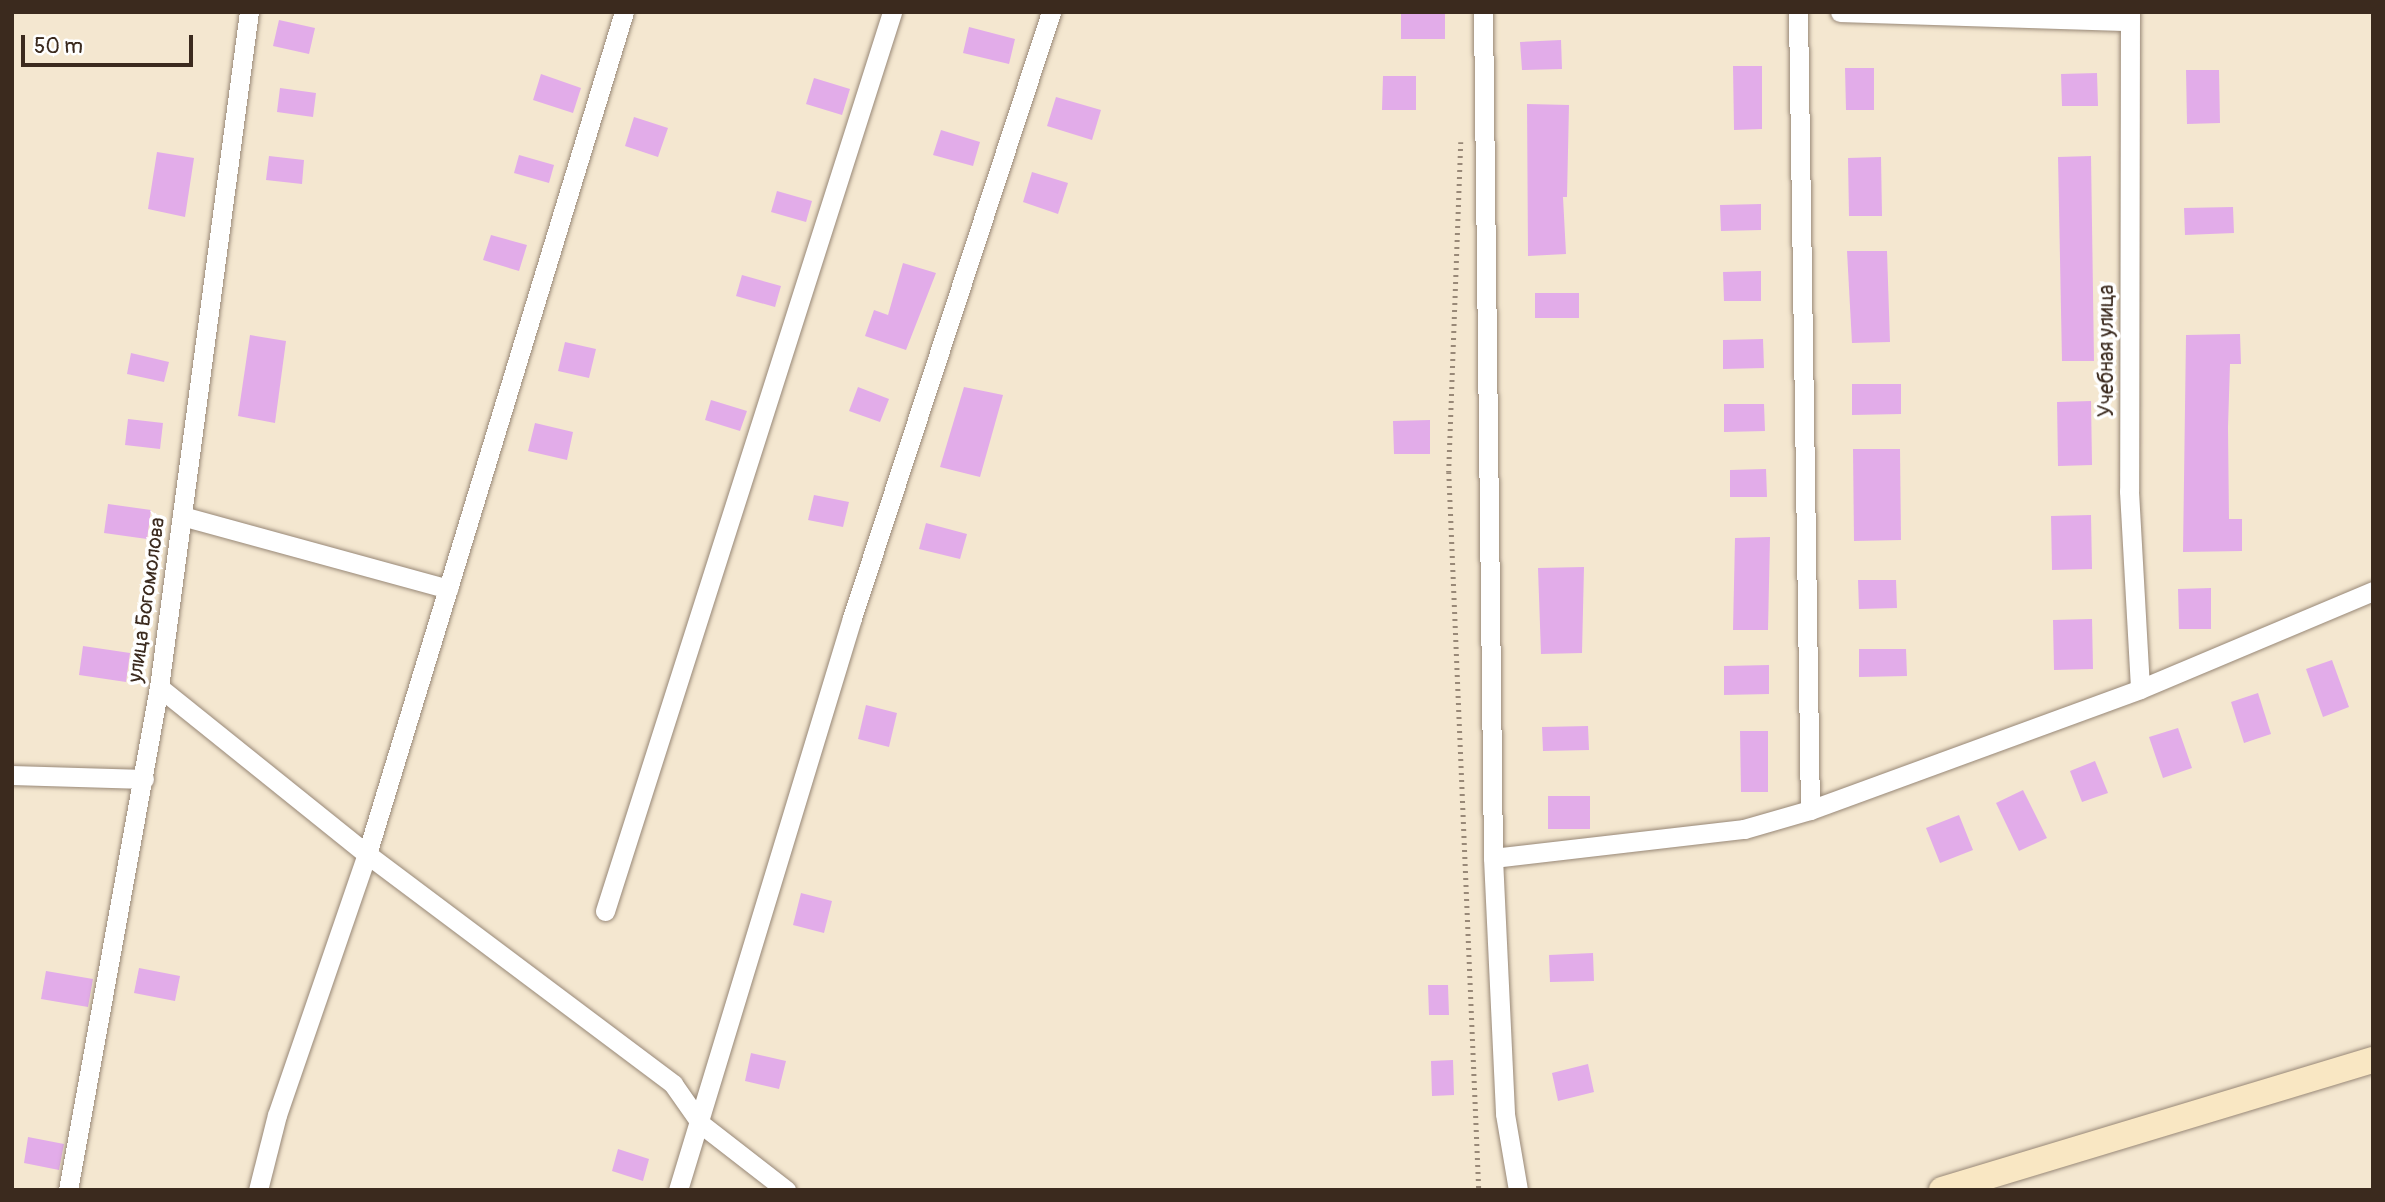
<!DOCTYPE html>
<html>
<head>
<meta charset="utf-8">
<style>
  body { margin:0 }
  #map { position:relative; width:2385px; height:1202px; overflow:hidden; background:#f4e7d0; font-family:Pangolin,sans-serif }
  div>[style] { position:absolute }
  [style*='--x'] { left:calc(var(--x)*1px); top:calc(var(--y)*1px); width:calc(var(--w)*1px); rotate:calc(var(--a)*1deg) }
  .building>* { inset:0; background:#e2ace9 }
  .path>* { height:4.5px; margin-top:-2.25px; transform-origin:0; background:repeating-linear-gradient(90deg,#988877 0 2px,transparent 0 7px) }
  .roads { filter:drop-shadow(0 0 2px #988877) drop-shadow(0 0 2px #988877) }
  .street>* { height:19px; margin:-9.5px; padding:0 9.5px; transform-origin:9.5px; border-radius:9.5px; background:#fff }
  .secondary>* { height:26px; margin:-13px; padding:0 13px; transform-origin:13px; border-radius:13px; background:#f9e7c3 }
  span { translate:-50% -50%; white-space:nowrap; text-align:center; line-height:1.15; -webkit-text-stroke:7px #fff; paint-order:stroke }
  .street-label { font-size:21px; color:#3b2a1e }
  .frame { position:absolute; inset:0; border:14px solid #3b2a1e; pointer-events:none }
  .scale { position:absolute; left:21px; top:35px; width:172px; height:32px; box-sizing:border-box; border:4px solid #3b2a1e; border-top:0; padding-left:9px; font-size:21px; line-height:24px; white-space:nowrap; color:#3b2a1e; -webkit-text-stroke:5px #fff; paint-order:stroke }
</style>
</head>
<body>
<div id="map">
  <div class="building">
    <i style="clip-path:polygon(1401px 12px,1445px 12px,1445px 39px,1401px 39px)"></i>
    <i style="clip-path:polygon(279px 20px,315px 28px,309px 54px,273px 46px)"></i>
    <i style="clip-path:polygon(969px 27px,1015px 39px,1009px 64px,963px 53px)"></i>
    <i style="clip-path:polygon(1561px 40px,1562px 69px,1522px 70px,1520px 42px)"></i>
    <i style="clip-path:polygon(1733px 66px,1762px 66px,1762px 129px,1734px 130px)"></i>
    <i style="clip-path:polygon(1845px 68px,1874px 68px,1874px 110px,1846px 110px)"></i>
    <i style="clip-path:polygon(2186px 70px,2219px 70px,2220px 123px,2187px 124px)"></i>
    <i style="clip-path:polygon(2097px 73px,2098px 106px,2062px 106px,2061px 74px)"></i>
    <i style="clip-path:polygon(541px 74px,581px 88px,573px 113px,533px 100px)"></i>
    <i style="clip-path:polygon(1383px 76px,1416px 76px,1416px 110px,1382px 110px)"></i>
    <i style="clip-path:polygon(814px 78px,850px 89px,842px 115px,806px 104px)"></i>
    <i style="clip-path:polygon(280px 88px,316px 93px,313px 117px,277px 112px)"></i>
    <i style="clip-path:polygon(1056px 97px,1101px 110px,1092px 140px,1047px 126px)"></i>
    <i style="clip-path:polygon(1527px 104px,1569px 105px,1567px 197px,1563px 197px,1566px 254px,1528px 256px)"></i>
    <i style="clip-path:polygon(634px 117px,668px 128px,658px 157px,625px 146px)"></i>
    <i style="clip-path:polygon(941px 130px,980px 142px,973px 166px,933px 155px)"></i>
    <i style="clip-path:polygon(157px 152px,194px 158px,185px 217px,148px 209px)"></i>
    <i style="clip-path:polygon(519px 155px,554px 165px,549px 183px,514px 173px)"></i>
    <i style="clip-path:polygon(269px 156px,304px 160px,302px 184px,266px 180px)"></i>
    <i style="clip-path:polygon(2091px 156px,2094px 361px,2062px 361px,2058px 157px)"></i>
    <i style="clip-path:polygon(1881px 157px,1882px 216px,1849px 216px,1848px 158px)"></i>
    <i style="clip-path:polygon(1032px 172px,1068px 183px,1058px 214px,1023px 202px)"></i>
    <i style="clip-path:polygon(777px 191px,812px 201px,806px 222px,771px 212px)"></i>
    <i style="clip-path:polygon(1761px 204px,1761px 230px,1721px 231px,1720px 205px)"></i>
    <i style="clip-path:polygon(2233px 207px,2234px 233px,2185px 235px,2184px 208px)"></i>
    <i style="clip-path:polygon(491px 235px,527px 245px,519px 271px,483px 260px)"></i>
    <i style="clip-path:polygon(1847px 251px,1887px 251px,1890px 342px,1852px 343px)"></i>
    <i style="clip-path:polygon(903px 263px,936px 273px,906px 350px,865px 336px,874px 310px,888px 315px)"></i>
    <i style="clip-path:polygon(1761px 271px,1761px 301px,1724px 301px,1723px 272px)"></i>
    <i style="clip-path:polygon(742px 275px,781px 286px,775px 307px,736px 296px)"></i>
    <i style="clip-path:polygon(1535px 293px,1579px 293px,1579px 318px,1535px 318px)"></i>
    <i style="clip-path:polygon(2240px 334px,2241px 364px,2230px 364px,2228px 427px,2229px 519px,2242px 519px,2242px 551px,2183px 552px,2186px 335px)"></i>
    <i style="clip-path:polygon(250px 335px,286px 341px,275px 423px,238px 416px)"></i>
    <i style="clip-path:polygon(1763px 339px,1764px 368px,1723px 369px,1723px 340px)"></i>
    <i style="clip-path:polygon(565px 342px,596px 349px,589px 378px,558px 371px)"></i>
    <i style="clip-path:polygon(131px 353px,169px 362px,164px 382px,127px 374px)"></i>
    <i style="clip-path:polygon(1852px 384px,1901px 384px,1901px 414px,1852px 415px)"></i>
    <i style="clip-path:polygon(858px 387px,889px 399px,880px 422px,849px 411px)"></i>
    <i style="clip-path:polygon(964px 387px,1003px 395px,980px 477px,940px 467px)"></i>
    <i style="clip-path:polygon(711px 400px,747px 411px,740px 431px,705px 420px)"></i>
    <i style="clip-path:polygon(2091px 401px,2092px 465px,2058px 466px,2057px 402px)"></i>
    <i style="clip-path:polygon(1724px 404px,1764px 404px,1765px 431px,1724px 432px)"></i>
    <i style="clip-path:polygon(128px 419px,163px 423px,160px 449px,125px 445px)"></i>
    <i style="clip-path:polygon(1430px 420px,1430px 454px,1394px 454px,1393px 421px)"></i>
    <i style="clip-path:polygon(535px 423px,573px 432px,567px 460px,528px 451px)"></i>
    <i style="clip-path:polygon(1853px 449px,1900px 449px,1901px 540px,1854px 541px)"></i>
    <i style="clip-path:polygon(1766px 469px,1767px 497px,1730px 497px,1730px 470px)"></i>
    <i style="clip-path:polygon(814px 495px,849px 502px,843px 527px,808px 520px)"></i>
    <i style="clip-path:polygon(108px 504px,151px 510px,147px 539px,104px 533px)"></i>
    <i style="clip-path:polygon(2091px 515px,2092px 569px,2052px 570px,2051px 516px)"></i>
    <i style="clip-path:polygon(926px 523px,967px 534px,960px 559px,919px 549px)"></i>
    <i style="clip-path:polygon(1770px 537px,1768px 630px,1733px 630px,1735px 538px)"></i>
    <i style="clip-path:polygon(1584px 567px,1582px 653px,1541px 654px,1538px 568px)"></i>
    <i style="clip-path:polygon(1858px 580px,1896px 580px,1897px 608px,1859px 609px)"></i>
    <i style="clip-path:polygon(2211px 588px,2211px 629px,2179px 629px,2178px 589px)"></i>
    <i style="clip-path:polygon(2092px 619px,2093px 669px,2054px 670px,2053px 620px)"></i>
    <i style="clip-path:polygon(83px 646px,130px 653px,126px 682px,79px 675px)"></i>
    <i style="clip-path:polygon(1859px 649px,1906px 649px,1907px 676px,1859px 677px)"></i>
    <i style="clip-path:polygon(2332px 660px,2349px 707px,2323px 717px,2306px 669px)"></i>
    <i style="clip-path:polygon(1769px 665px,1769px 694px,1724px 695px,1724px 666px)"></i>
    <i style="clip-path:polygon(2258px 693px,2271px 734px,2244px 743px,2231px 702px)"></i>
    <i style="clip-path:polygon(866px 705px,897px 713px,889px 747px,858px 739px)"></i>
    <i style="clip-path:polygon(1588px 726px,1589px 750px,1543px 751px,1542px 727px)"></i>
    <i style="clip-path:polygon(2178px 728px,2192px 768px,2163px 778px,2149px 737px)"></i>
    <i style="clip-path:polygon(1740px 731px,1768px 731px,1768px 792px,1741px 792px)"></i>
    <i style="clip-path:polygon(2095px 761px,2108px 793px,2082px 802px,2070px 771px)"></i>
    <i style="clip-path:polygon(2023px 790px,2047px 838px,2019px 851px,1996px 803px)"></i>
    <i style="clip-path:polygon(1548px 796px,1590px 796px,1590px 829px,1548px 829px)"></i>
    <i style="clip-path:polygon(1959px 815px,1973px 850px,1940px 863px,1926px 828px)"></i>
    <i style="clip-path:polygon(801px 893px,832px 901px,824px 933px,793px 925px)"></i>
    <i style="clip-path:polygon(1593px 953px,1594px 981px,1550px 982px,1549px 955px)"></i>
    <i style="clip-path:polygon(139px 968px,180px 976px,175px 1001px,134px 993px)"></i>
    <i style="clip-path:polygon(46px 971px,93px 979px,88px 1007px,41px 999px)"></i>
    <i style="clip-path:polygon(1428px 985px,1448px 985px,1449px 1015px,1429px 1015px)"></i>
    <i style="clip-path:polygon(751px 1053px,786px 1061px,779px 1089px,745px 1081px)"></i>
    <i style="clip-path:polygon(1453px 1060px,1454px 1095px,1432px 1096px,1431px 1061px)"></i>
    <i style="clip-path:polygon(1588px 1064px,1594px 1092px,1558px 1101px,1552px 1073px)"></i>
    <i style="clip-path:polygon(28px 1137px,64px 1144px,59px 1170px,24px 1163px)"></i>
    <i style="clip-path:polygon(618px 1149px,649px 1159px,643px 1181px,612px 1171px)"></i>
  </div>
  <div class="path">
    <i style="--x:1461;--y:142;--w:330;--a:92.1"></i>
    <i style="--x:1449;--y:472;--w:719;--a:87.61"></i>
  </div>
  <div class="roads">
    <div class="street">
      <i style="--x:1483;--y:12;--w:846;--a:89.32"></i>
      <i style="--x:1493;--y:858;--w:256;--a:87.3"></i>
      <i style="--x:1505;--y:1114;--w:77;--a:80.3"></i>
      <i style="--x:1798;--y:12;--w:798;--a:89.14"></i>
      <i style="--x:1840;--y:12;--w:290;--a:1.8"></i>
      <i style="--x:2130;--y:12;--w:479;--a:90.1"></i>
      <i style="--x:2129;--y:491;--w:198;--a:86.8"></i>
      <i style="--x:182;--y:516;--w:276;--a:15.3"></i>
      <i style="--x:159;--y:687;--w:267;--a:38.8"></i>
      <i style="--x:367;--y:854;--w:383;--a:36.9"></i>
      <i style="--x:673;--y:1084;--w:49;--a:55"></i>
      <i style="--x:701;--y:1124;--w:108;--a:37.8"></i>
      <i style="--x:12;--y:775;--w:132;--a:1.7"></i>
      <i style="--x:1493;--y:858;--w:253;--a:-6.6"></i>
      <i style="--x:1744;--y:829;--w:69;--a:-16.1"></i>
      <i style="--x:1810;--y:810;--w:351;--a:-20.1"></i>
      <i style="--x:2140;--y:689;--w:253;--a:-22.8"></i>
      <i style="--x:605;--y:911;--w:944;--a:-72.29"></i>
      <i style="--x:68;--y:1190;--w:511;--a:-79.75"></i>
      <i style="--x:159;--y:687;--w:681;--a:-82.41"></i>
      <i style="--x:258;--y:1190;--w:77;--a:-75.8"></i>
      <i style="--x:277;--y:1115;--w:276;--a:-71"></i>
      <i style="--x:367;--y:854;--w:880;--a:-73.03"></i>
      <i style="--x:678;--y:1190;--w:598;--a:-73.08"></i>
      <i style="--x:852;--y:618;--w:638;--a:-71.82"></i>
    </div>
    <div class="secondary">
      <i style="--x:1942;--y:1190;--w:450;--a:-16.8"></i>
    </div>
  </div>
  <div class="street-label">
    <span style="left:2107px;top:351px;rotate:-90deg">Учебная улица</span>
    <span style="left:147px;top:600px;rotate:-82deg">улица Богомолова</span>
  </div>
  <div class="frame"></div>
  <div class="scale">50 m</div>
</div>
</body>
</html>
